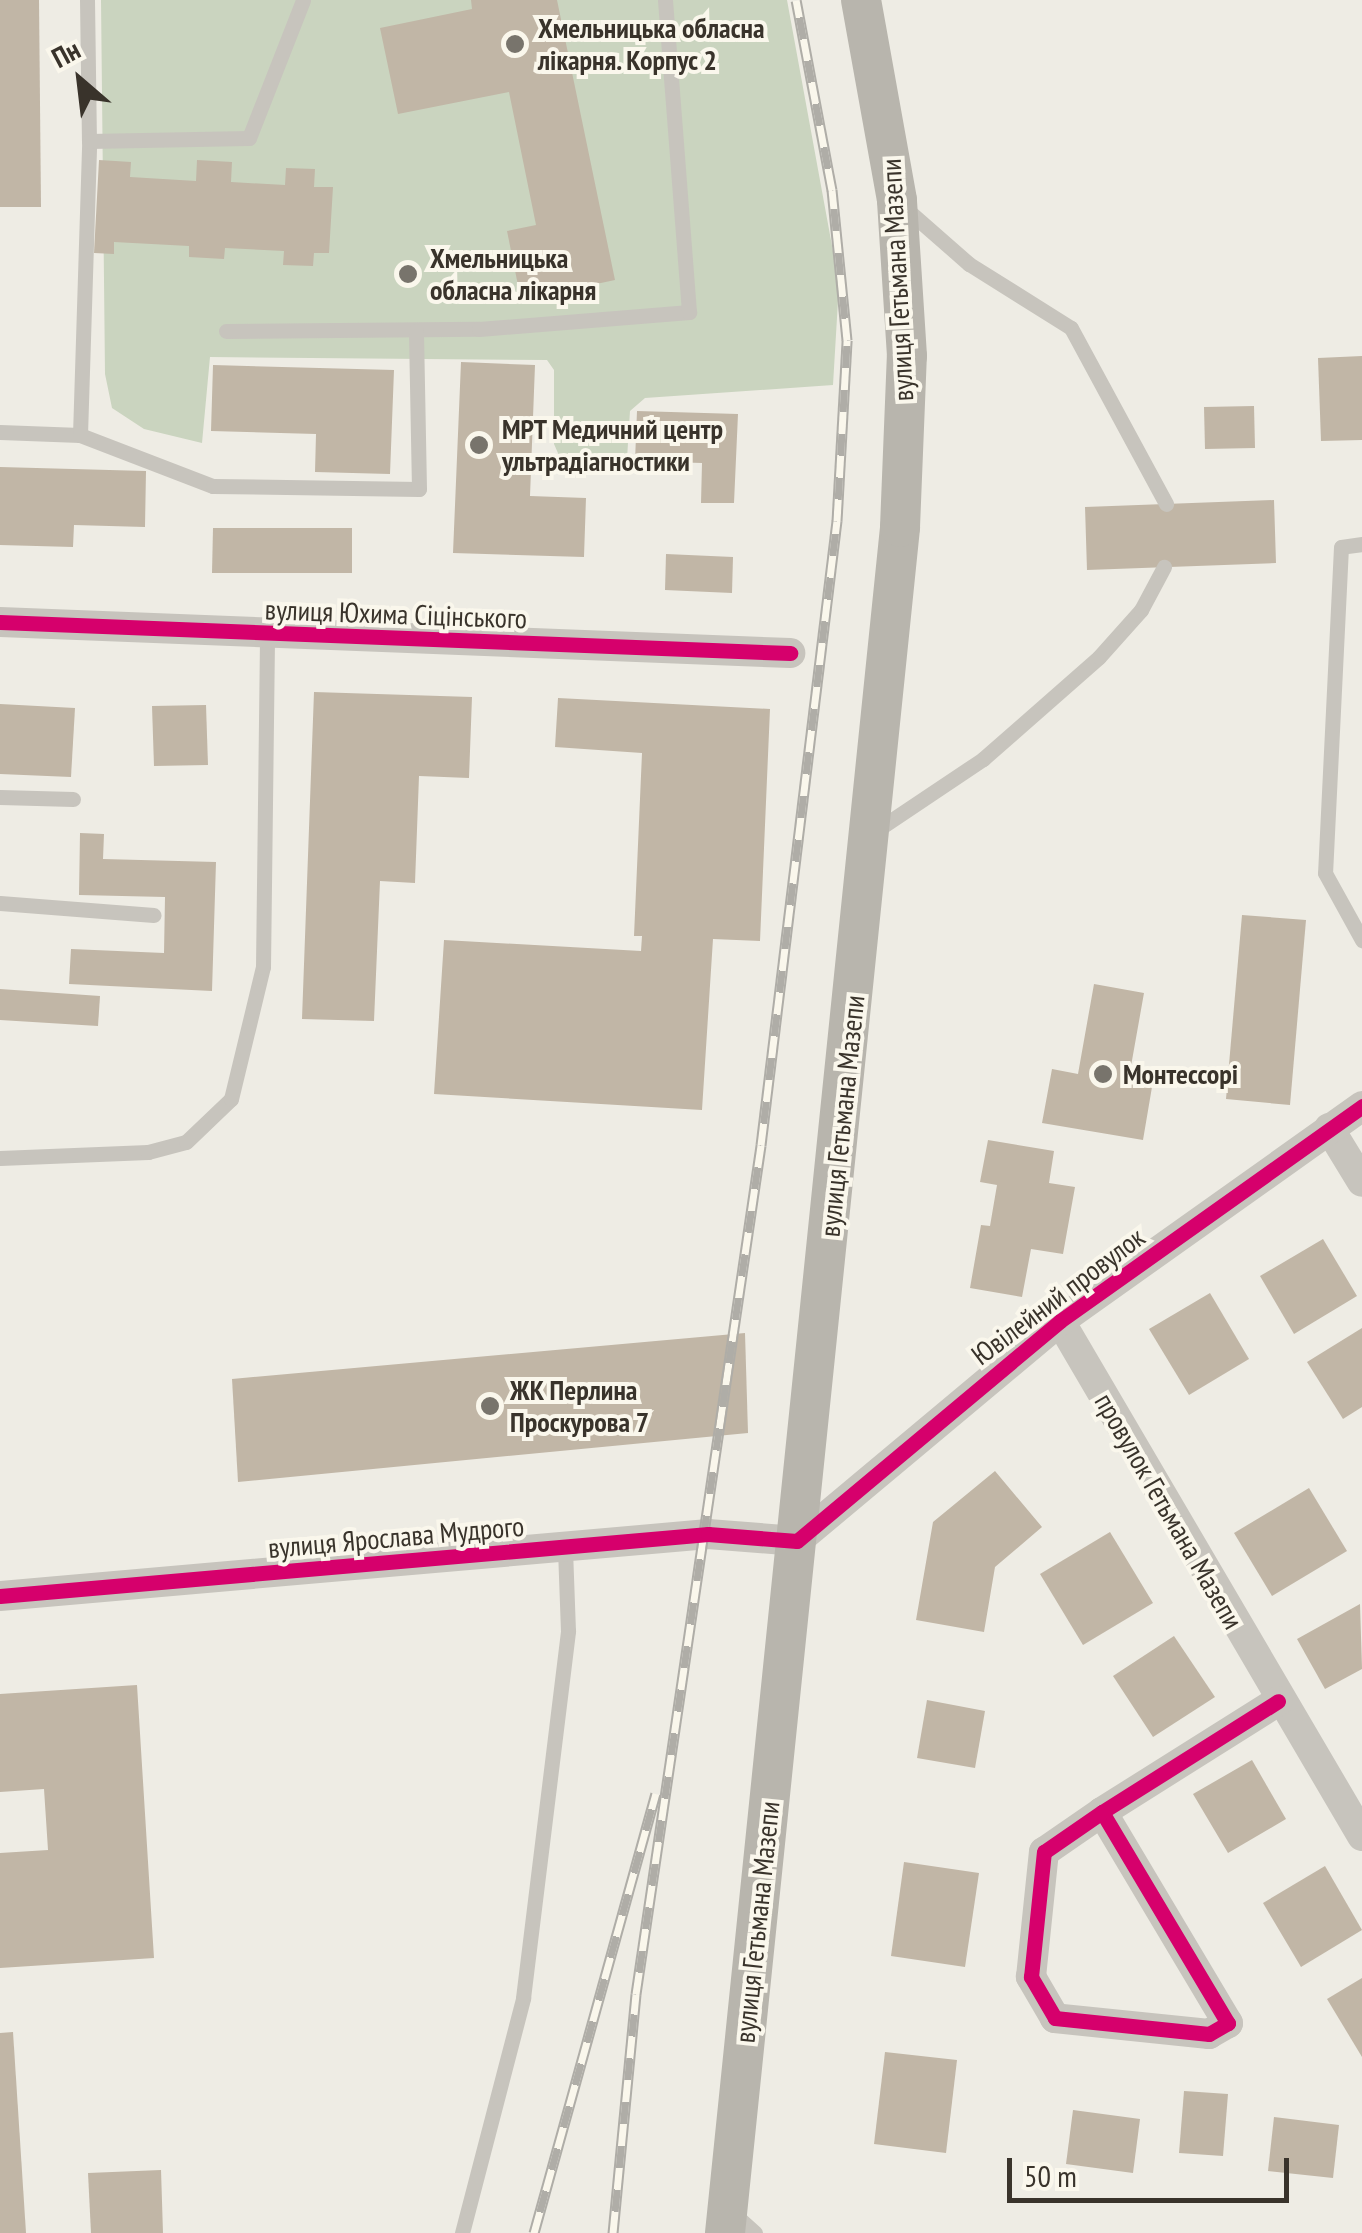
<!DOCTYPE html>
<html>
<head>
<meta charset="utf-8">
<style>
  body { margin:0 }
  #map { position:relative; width:1362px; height:2233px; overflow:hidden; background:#eeece4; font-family:"PT Sans Narrow",sans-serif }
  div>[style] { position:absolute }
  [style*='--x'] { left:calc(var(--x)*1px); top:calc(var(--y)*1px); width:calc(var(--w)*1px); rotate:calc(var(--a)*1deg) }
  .green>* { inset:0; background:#cad4bf }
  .building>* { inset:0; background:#c1b6a6 }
  .lane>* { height:15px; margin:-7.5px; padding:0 7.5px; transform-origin:7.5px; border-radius:7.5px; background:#c7c4bd }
  .street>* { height:30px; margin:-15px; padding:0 15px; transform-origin:15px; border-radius:15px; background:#c7c4bd }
  .secondary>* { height:40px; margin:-20px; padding:0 20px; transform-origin:20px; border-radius:20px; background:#b8b5ad }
  .rail>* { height:11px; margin-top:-5.5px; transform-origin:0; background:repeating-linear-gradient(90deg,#faf7ec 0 22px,#afada7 0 44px); box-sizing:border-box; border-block:2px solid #afada7 }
  .cycleway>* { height:15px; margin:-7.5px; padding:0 7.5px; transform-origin:7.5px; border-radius:7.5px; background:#d6006c }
  .dots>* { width:28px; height:28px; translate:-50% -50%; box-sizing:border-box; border:5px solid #faf7ec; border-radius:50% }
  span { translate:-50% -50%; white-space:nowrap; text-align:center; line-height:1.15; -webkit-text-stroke:8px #faf7ec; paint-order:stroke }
  .poi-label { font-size:28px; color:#39332b; font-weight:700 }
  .left { translate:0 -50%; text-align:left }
  .street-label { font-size:28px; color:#39332b }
  .north { position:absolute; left:30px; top:30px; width:100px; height:100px; -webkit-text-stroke:8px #faf7ec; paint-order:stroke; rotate:332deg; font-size:28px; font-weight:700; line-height:40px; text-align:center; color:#39332b }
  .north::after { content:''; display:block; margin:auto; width:35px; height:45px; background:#39332b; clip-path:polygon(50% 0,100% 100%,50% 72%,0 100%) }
  .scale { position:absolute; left:1007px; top:2158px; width:282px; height:45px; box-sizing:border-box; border:5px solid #39332b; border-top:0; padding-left:12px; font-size:30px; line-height:35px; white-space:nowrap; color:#39332b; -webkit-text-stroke:8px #faf7ec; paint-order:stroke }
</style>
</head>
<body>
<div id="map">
  <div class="green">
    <i style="clip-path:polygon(101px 0,787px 0,839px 284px,833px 385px,645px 398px,630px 411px,627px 459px,564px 467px,554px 444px,554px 370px,547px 360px,210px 357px,202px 443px,144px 429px,112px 408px,105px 374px)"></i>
  </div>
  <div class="building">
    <i style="clip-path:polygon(0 0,39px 0,41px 207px,0 207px)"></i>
    <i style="clip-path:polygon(471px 0,557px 0,615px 280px,521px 300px,507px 231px,536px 225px,509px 92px,398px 114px,380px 28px,472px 9px)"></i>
    <i style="clip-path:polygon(99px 160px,131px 162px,130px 177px,196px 181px,197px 160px,232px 162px,231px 182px,285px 185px,286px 168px,315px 169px,314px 187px,333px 187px,329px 253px,314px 253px,313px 266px,283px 265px,284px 251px,225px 248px,224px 259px,189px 257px,189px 246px,114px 242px,114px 254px,94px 253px)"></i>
    <i style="clip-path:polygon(1362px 356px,1362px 440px,1321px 441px,1318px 358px)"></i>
    <i style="clip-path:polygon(461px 362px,535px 365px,530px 496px,586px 498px,584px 557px,453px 553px)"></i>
    <i style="clip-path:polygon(213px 365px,394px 370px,390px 474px,315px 472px,316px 434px,211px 431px)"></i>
    <i style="clip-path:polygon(1254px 406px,1255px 448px,1205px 449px,1204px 407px)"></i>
    <i style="clip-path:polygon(637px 411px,738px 414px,734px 503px,701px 503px,702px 463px,635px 461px)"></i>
    <i style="clip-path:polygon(0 467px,146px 471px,145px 527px,74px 525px,73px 547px,0 545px)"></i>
    <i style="clip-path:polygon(1274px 500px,1276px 563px,1087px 570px,1085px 507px)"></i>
    <i style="clip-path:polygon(213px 528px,352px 528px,352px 573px,212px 573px)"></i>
    <i style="clip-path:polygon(666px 554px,733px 557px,732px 593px,665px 590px)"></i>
    <i style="clip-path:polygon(314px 692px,472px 697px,469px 778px,419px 776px,415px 883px,380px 881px,374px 1021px,302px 1019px)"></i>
    <i style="clip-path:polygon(558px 698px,770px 709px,760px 941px,713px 939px,702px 1110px,434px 1094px,444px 940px,641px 951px,642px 936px,634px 936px,642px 753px,555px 747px)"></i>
    <i style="clip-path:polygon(0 704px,75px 708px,71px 777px,0 774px)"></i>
    <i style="clip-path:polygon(206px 705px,208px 765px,154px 766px,152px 706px)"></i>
    <i style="clip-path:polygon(80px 833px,104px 834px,103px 859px,216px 862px,212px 991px,69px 984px,71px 949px,164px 953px,165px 897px,79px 895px)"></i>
    <i style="clip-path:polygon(1242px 915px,1306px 920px,1290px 1105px,1226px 1099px)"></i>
    <i style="clip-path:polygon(1094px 984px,1144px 993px,1128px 1083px,1152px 1087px,1143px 1140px,1042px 1123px,1052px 1069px,1078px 1074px)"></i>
    <i style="clip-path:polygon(0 989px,100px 996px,98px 1026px,0 1020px)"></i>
    <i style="clip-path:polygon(988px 1140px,1054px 1151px,1049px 1183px,1075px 1187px,1063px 1254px,1031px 1249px,1022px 1297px,970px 1288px,981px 1225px,990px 1226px,997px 1185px,980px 1182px)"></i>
    <i style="clip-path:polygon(1323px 1239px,1357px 1296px,1294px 1334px,1260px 1276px)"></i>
    <i style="clip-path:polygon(1210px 1293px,1249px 1359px,1189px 1395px,1149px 1329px)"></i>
    <i style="clip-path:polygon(1362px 1328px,1362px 1407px,1343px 1419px,1307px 1362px)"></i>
    <i style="clip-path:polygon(745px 1333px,748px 1433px,238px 1482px,232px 1379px)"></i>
    <i style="clip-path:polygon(995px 1471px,1042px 1527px,995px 1567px,984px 1632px,916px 1620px,933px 1522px)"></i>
    <i style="clip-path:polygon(1309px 1488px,1347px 1551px,1272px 1596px,1234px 1533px)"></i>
    <i style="clip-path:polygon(1110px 1532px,1153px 1603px,1083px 1645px,1040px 1574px)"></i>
    <i style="clip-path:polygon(1360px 1604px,1362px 1669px,1325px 1689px,1297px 1639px)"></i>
    <i style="clip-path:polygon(1174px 1636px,1215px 1697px,1153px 1737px,1113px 1676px)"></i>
    <i style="clip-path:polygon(137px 1685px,154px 1958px,0 1968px,0 1853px,48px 1850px,44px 1789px,0 1792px,0 1694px)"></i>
    <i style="clip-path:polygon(927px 1700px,985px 1711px,975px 1768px,917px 1758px)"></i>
    <i style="clip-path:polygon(1252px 1760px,1286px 1819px,1228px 1853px,1193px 1794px)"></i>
    <i style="clip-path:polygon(904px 1862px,979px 1873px,965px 1967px,891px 1956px)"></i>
    <i style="clip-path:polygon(1325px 1866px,1362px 1930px,1301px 1967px,1263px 1903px)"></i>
    <i style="clip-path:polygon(1362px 1978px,1362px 2057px,1327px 1999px)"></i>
    <i style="clip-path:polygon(13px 2032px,26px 2233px,0 2233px,0 2033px)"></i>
    <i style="clip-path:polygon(885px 2052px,957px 2060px,946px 2153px,874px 2144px)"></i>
    <i style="clip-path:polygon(1184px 2091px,1228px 2094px,1223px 2156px,1179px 2153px)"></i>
    <i style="clip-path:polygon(1073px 2110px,1140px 2119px,1133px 2173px,1066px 2164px)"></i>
    <i style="clip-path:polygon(1274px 2117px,1339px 2125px,1333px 2178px,1268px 2171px)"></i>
    <i style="clip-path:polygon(161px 2170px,163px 2233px,91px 2233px,88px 2173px)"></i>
  </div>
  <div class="lane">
    <i style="--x:87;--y:0;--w:141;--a:89.2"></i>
    <i style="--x:905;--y:208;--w:85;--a:41.2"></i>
    <i style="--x:969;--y:264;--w:120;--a:32.1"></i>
    <i style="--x:1071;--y:328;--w:200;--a:61.6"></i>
    <i style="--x:226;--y:331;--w:253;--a:-0.5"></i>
    <i style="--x:479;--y:329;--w:211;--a:-4.6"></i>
    <i style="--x:689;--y:312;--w:313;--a:-94.4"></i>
    <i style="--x:0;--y:432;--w:80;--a:2.1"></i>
    <i style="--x:80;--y:435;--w:142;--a:21"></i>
    <i style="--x:213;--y:486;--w:206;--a:0.8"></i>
    <i style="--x:419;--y:489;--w:158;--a:-91.1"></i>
    <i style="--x:80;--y:435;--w:294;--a:-88.2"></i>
    <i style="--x:89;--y:141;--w:160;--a:-1.1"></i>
    <i style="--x:249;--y:138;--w:148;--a:-68.6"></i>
    <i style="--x:1362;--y:544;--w:21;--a:172"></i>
    <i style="--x:1341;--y:547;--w:326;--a:92.8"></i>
    <i style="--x:1325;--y:873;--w:77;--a:61.1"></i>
    <i style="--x:0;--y:797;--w:73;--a:1.6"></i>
    <i style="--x:874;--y:832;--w:131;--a:-33.8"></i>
    <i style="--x:983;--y:759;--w:154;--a:-41.3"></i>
    <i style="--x:1099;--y:657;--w:63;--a:-48.2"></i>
    <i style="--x:1141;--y:610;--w:49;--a:-61.9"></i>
    <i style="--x:0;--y:903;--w:154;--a:4.5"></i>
    <i style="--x:0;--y:1158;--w:148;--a:-2.3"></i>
    <i style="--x:148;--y:1152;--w:39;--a:-15"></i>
    <i style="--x:186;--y:1142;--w:62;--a:-43.7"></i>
    <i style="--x:231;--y:1099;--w:136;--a:-76.4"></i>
    <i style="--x:263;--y:967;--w:333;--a:-89.3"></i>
    <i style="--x:732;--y:2212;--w:31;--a:42"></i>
    <i style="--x:462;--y:2233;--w:243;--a:-75.4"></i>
    <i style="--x:523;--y:1998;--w:370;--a:-83"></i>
    <i style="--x:568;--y:1631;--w:83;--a:-92.1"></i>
  </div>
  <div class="street">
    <i style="--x:0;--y:622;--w:791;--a:2.25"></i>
    <i style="--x:1329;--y:1128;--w:63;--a:58.6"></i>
    <i style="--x:1060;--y:1321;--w:597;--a:59.61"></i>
    <i style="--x:0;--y:1596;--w:711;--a:-5"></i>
    <i style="--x:708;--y:1534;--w:89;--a:4.5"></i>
    <i style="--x:797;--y:1541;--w:343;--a:-39.9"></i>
    <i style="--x:1060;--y:1321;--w:371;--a:-35.4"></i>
    <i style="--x:1102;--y:1812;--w:246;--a:59.2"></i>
    <i style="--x:1228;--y:2023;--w:22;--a:150"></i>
    <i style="--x:1209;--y:2034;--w:155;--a:-174.1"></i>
    <i style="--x:1055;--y:2018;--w:48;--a:-120.3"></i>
    <i style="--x:1031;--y:1977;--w:126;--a:-84.1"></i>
    <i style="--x:1044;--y:1852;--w:70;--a:-34.6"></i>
    <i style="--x:1102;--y:1812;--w:208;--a:-32.2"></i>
  </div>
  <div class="secondary">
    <i style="--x:725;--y:2233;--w:1715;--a:-84.14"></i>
    <i style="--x:900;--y:527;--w:171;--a:-87.7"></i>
    <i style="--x:907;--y:356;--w:156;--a:-93.7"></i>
    <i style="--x:897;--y:200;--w:203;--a:-100.2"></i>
  </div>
  <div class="rail">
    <i style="--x:534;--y:2233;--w:456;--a:-74.5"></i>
    <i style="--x:613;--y:2233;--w:240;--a:-84.5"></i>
    <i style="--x:636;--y:1994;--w:858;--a:-81.62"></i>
    <i style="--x:761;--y:1145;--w:629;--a:-83.06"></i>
    <i style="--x:837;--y:521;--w:181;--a:-86.8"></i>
    <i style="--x:847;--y:340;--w:151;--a:-95.7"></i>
    <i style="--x:832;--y:190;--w:193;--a:-100.7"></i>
  </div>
  <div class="cycleway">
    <i style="--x:0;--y:622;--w:791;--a:2.25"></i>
    <i style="--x:0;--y:1596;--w:711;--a:-5"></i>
    <i style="--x:708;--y:1534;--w:89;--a:4.5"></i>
    <i style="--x:797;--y:1541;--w:343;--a:-39.9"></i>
    <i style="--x:1060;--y:1321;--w:371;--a:-35.4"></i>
    <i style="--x:1102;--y:1812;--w:246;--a:59.2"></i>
    <i style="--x:1228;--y:2023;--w:22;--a:150"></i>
    <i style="--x:1209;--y:2034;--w:155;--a:-174.1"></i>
    <i style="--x:1055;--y:2018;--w:48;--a:-120.3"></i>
    <i style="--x:1031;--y:1977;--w:126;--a:-84.1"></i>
    <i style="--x:1044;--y:1852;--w:70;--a:-34.6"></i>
    <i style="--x:1102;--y:1812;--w:208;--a:-32.2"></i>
  </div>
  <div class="dots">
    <i style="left:515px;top:44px;background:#78746c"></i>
    <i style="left:408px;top:274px;background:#78746c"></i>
    <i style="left:479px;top:445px;background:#78746c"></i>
    <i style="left:1103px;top:1074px;background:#78746c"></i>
    <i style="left:490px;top:1406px;background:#78746c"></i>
  </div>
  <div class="poi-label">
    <span class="left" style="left:538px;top:44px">Хмельницька обласна<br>лікарня. Корпус 2</span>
    <span class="left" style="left:430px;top:274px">Хмельницька<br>обласна лікарня</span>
    <span class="left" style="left:502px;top:445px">МРТ Медичний центр<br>ультрадіагностики</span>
    <span class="left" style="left:1123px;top:1074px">Монтессорі</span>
    <span class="left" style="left:510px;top:1406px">ЖК Перлина<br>Проскурова 7</span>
  </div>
  <div class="street-label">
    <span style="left:897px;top:280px;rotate:-93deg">вулиця Гетьмана Мазепи</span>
    <span style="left:396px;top:614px;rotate:2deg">вулиця Юхима Сіцінського</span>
    <span style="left:842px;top:1116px;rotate:-84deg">вулиця Гетьмана Мазепи</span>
    <span style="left:1058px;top:1296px;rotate:-37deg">Ювілейний провулок</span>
    <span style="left:1169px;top:1511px;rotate:60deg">провулок Гетьмана Мазепи</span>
    <span style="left:396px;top:1537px;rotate:-5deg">вулиця Ярослава Мудрого</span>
    <span style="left:757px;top:1922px;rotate:-84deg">вулиця Гетьмана Мазепи</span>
  </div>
  <div class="north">Пн</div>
  <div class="scale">50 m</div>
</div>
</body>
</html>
